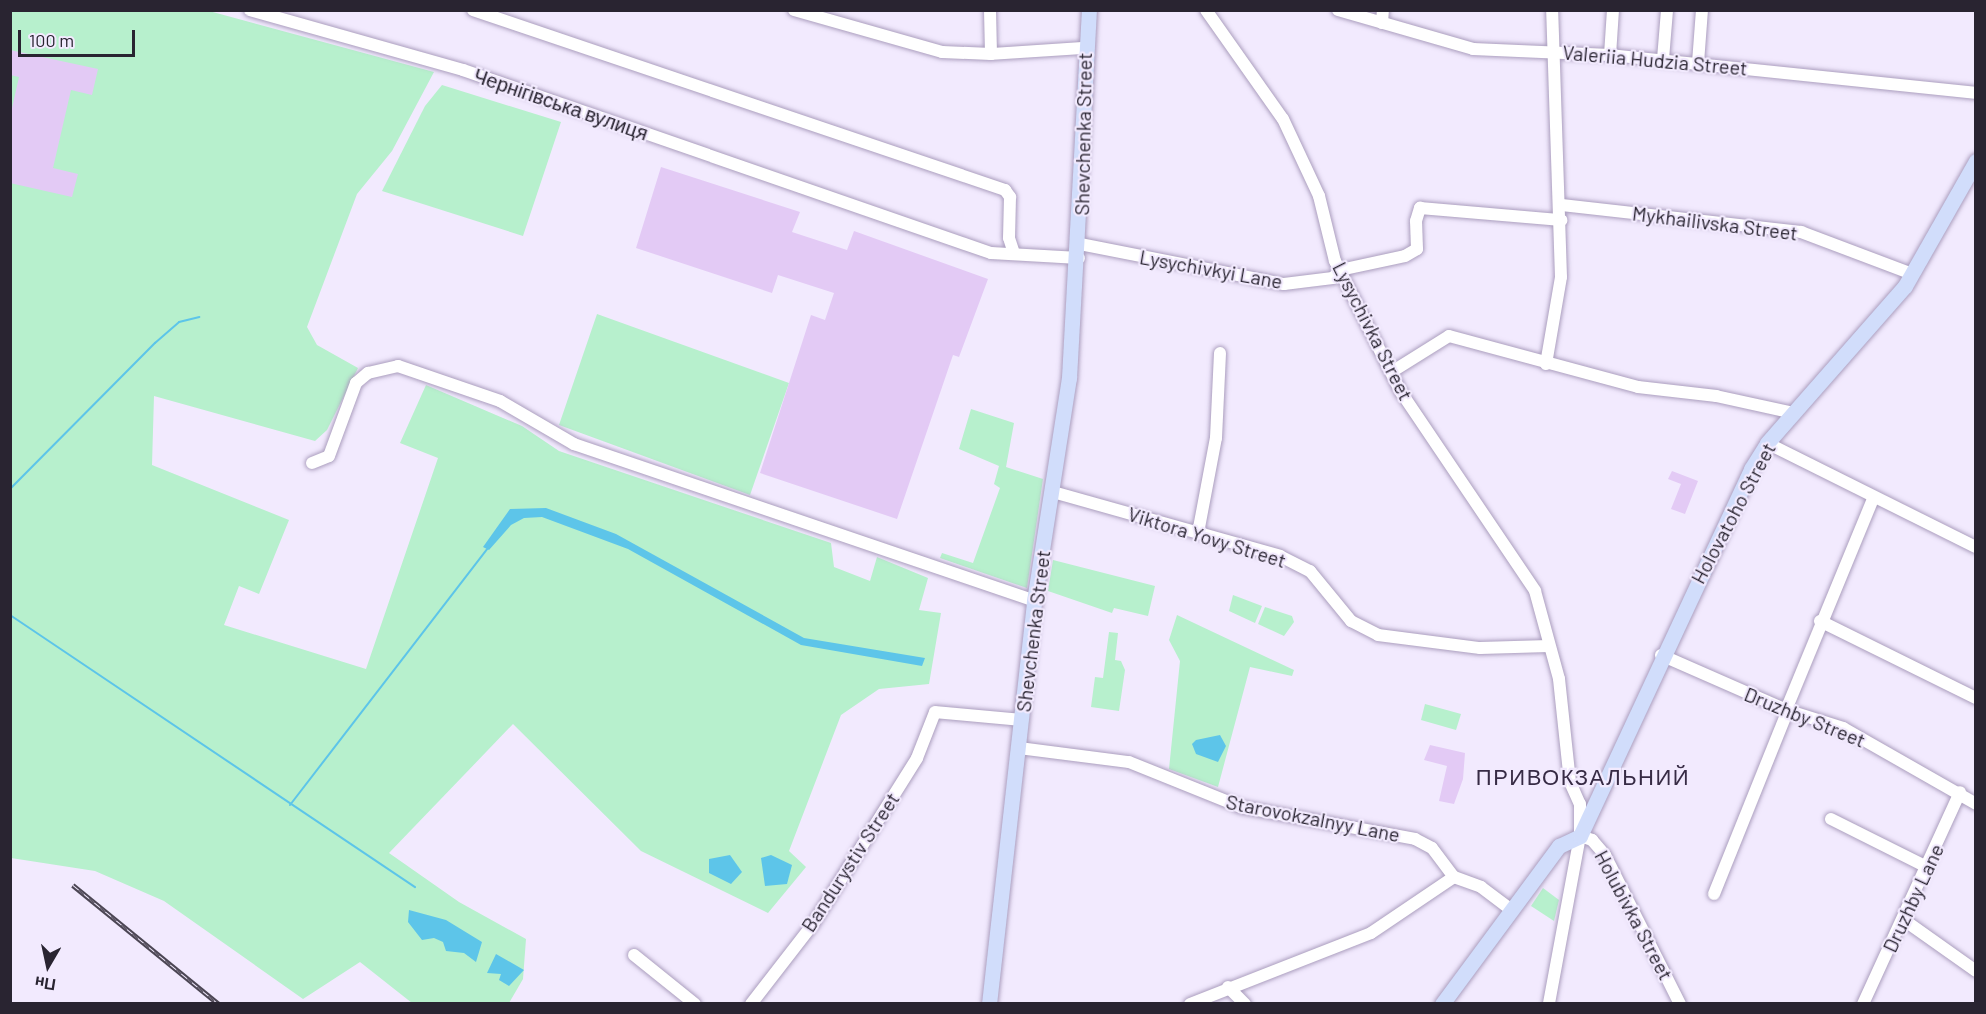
<!DOCTYPE html>
<html>
<head>
<meta charset="utf-8">
<style>
  body { margin:0 }
  #map { position:relative; width:1986px; height:1014px; overflow:hidden; background:#f2eafe; font-family:Barlow,sans-serif }
  div>[style] { position:absolute }
  [style*='--x'] { left:calc(var(--x)*1px); top:calc(var(--y)*1px); width:calc(var(--w)*1px); rotate:calc(var(--a)*1deg) }
  .green>* { inset:0; background:#b7f0cd }
  .water>* { inset:0; background:#5dc5e9 }
  .stream>* { height:2px; margin:-1px; padding:0 1px; transform-origin:1px; border-radius:1px; background:#5dc5e9 }
  .building>* { inset:0; background:#e3caf5 }
  .roads { filter:drop-shadow(0 0 2px #ab9ebe) drop-shadow(0 0 2px #ab9ebe) }
  .minor>* { height:12px; margin:-6px; padding:0 6px; transform-origin:6px; border-radius:6px; background:#fff }
  .major>* { height:15px; margin:-7.5px; padding:0 7.5px; transform-origin:7.5px; border-radius:7.5px; background:#d1ddfb }
  .rail>* { height:4.5px; margin-top:-2.25px; transform-origin:0; background:repeating-linear-gradient(90deg,#f2eafe 0 7px,#4c4654 0 14px); box-sizing:border-box; border-block:2px solid #4c4654 }
  span { translate:-50% -50%; white-space:nowrap; text-align:center; line-height:1.15; -webkit-text-stroke:4.5px #f2eafe; paint-order:stroke }
  .street-label { font-size:20px; color:#292431 }
  .quarter-label { font-size:22px; color:#372b45; letter-spacing:1.5px }
  .frame { position:absolute; inset:0; border:12px solid #292431; pointer-events:none }
  .north { position:absolute; left:18px; top:936px; width:60px; height:60px; -webkit-text-stroke:4px #f2eafe; paint-order:stroke; rotate:189deg; font-size:16px; font-weight:700; line-height:24px; text-align:center; color:#292431 }
  .north::after { content:''; display:block; margin:auto; width:21px; height:27px; background:#292431; clip-path:polygon(50% 0,100% 100%,50% 72%,0 100%) }
  .scale { position:absolute; left:18px; top:30px; width:117px; height:27px; box-sizing:border-box; border:3px solid #292431; border-top:0; padding-left:8px; font-size:18px; line-height:21px; white-space:nowrap; color:#292431; -webkit-text-stroke:4px #f2eafe; paint-order:stroke }
</style>
</head>
<body>
<div id="map">
  <div class="green">
    <i style="clip-path:polygon(10px 11px,209px 11px,434px 72px,392px 151px,357px 194px,307px 327px,317px 345px,358px 368px,327px 430px,315px 441px,154px 396px,152px 465px,289px 520px,259px 594px,239px 586px,224px 625px,366px 669px,438px 458px,400px 443px,426px 385px,522px 426px,559px 451px,831px 543px,834px 567px,870px 581px,877px 557px,928px 578px,919px 610px,941px 613px,929px 684px,879px 689px,841px 715px,789px 851px,806px 867px,768px 913px,641px 851px,513px 724px,389px 853px,459px 902px,526px 939px,523px 979px,509px 1003px,412px 1003px,360px 962px,303px 999px,164px 901px,95px 871px,11px 858px)"></i>
    <i style="clip-path:polygon(442px 85px,561px 122px,523px 236px,382px 191px,425px 106px)"></i>
    <i style="clip-path:polygon(597px 314px,789px 383px,750px 495px,559px 425px)"></i>
    <i style="clip-path:polygon(971px 409px,1014px 423px,1006px 467px,1043px 479px,1027px 588px,940px 558px,942px 553px,973px 563px,1000px 488px,994px 484px,999px 466px,959px 449px)"></i>
    <i style="clip-path:polygon(1053px 560px,1155px 586px,1148px 616px,1114px 608px,1112px 613px,1048px 591px)"></i>
    <i style="clip-path:polygon(1233px 595px,1262px 606px,1255px 623px,1229px 611px)"></i>
    <i style="clip-path:polygon(1265px 607px,1292px 616px,1294px 622px,1284px 636px,1258px 624px)"></i>
    <i style="clip-path:polygon(1177px 615px,1294px 670px,1292px 676px,1250px 667px,1218px 787px,1169px 769px,1180px 661px,1169px 640px)"></i>
    <i style="clip-path:polygon(1109px 632px,1118px 633px,1115px 660px,1121px 661px,1125px 670px,1119px 711px,1091px 707px,1095px 677px,1103px 678px)"></i>
    <i style="clip-path:polygon(1425px 704px,1461px 714px,1456px 730px,1421px 720px)"></i>
    <i style="clip-path:polygon(1543px 888px,1559px 900px,1554px 921px,1531px 906px)"></i>
  </div>
  <div class="water">
    <i style="clip-path:polygon(546px 508px,616px 534px,804px 638px,925px 658px,922px 666px,801px 645px,628px 549px,542px 517px,524px 518px,511px 525px,489px 550px,483px 547px,510px 509px)"></i>
    <i style="clip-path:polygon(1220px 735px,1226px 746px,1218px 762px,1196px 754px,1192px 744px,1196px 740px)"></i>
    <i style="clip-path:polygon(730px 855px,742px 872px,731px 884px,709px 873px,709px 859px)"></i>
    <i style="clip-path:polygon(771px 855px,792px 865px,787px 884px,765px 886px,761px 858px)"></i>
    <i style="clip-path:polygon(409px 910px,446px 920px,482px 942px,476px 962px,464px 953px,446px 951px,443px 942px,434px 938px,422px 940px,408px 922px)"></i>
    <i style="clip-path:polygon(496px 954px,524px 970px,509px 986px,499px 980px,501px 974px,487px 973px)"></i>
  </div>
  <div class="stream">
    <i style="--x:10;--y:489;--w:206;--a:-45.2"></i>
    <i style="--x:155;--y:343;--w:32;--a:-41"></i>
    <i style="--x:179;--y:322;--w:21;--a:-14"></i>
    <i style="--x:10;--y:615;--w:488;--a:33.9"></i>
    <i style="--x:290;--y:805;--w:323;--a:-52.4"></i>
  </div>
  <div class="building">
    <i style="clip-path:polygon(10px 50px,98px 69px,92px 95px,71px 90px,53px 168px,78px 174px,72px 197px,10px 183px,10px 117px,19px 77px,10px 75px)"></i>
    <i style="clip-path:polygon(661px 167px,800px 212px,792px 232px,847px 250px,854px 231px,988px 279px,959px 357px,953px 355px,897px 519px,760px 473px,811px 315px,825px 320px,834px 293px,778px 275px,772px 293px,636px 248px)"></i>
    <i style="clip-path:polygon(1672px 471px,1698px 481px,1685px 514px,1671px 509px,1681px 484px,1668px 479px)"></i>
    <i style="clip-path:polygon(1430px 745px,1465px 753px,1463px 779px,1454px 804px,1439px 801px,1447px 766px,1424px 760px)"></i>
  </div>
  <div class="roads">
    <div class="minor">
      <i style="--x:250;--y:10;--w:221;--a:15.7"></i>
      <i style="--x:463;--y:70;--w:559;--a:19.12"></i>
      <i style="--x:991;--y:253;--w:88;--a:3.3"></i>
      <i style="--x:473;--y:10;--w:562;--a:18.69"></i>
      <i style="--x:1005;--y:190;--w:9;--a:54"></i>
      <i style="--x:1010;--y:197;--w:41;--a:91.4"></i>
      <i style="--x:1009;--y:238;--w:16;--a:72"></i>
      <i style="--x:794;--y:10;--w:154;--a:15.8"></i>
      <i style="--x:942;--y:52;--w:49;--a:2.3"></i>
      <i style="--x:991;--y:54;--w:44;--a:-91.3"></i>
      <i style="--x:1206;--y:10;--w:133;--a:54.8"></i>
      <i style="--x:1283;--y:119;--w:85;--a:64.9"></i>
      <i style="--x:1319;--y:196;--w:67;--a:76.2"></i>
      <i style="--x:1335;--y:261;--w:147;--a:63.3"></i>
      <i style="--x:1401;--y:392;--w:240;--a:56"></i>
      <i style="--x:1535;--y:591;--w:91;--a:74.7"></i>
      <i style="--x:1559;--y:679;--w:104;--a:83.9"></i>
      <i style="--x:1570;--y:782;--w:24;--a:66"></i>
      <i style="--x:1580;--y:804;--w:32;--a:90"></i>
      <i style="--x:1580;--y:836;--w:171;--a:100.5"></i>
      <i style="--x:1338;--y:10;--w:141;--a:16.1"></i>
      <i style="--x:1473;--y:49;--w:137;--a:2.5"></i>
      <i style="--x:1610;--y:55;--w:368;--a:5.9"></i>
      <i style="--x:1382;--y:23;--w:13;--a:-86"></i>
      <i style="--x:991;--y:54;--w:93;--a:-3.7"></i>
      <i style="--x:1610;--y:55;--w:45;--a:-86.2"></i>
      <i style="--x:1663;--y:59;--w:49;--a:-85.3"></i>
      <i style="--x:1698;--y:63;--w:53;--a:-85.7"></i>
      <i style="--x:1561;--y:205;--w:242;--a:6.4"></i>
      <i style="--x:1801;--y:232;--w:119;--a:20.7"></i>
      <i style="--x:1080;--y:244;--w:208;--a:11.1"></i>
      <i style="--x:1284;--y:284;--w:49;--a:-7"></i>
      <i style="--x:1333;--y:278;--w:11;--a:-49"></i>
      <i style="--x:1340;--y:270;--w:66;--a:-12.2"></i>
      <i style="--x:1405;--y:256;--w:14;--a:-30"></i>
      <i style="--x:1417;--y:249;--w:28;--a:-92"></i>
      <i style="--x:1416;--y:221;--w:14;--a:-73"></i>
      <i style="--x:1420;--y:208;--w:142;--a:4.9"></i>
      <i style="--x:1546;--y:364;--w:88;--a:-80.2"></i>
      <i style="--x:1561;--y:277;--w:267;--a:-91.9"></i>
      <i style="--x:1393;--y:371;--w:66;--a:-32"></i>
      <i style="--x:1449;--y:336;--w:196;--a:15.1"></i>
      <i style="--x:1638;--y:387;--w:79;--a:6.6"></i>
      <i style="--x:1716;--y:396;--w:79;--a:12.4"></i>
      <i style="--x:1767;--y:443;--w:233;--a:26.5"></i>
      <i style="--x:312;--y:463;--w:18;--a:-22"></i>
      <i style="--x:329;--y:456;--w:78;--a:-69.7"></i>
      <i style="--x:356;--y:383;--w:16;--a:-40"></i>
      <i style="--x:368;--y:373;--w:31;--a:-13"></i>
      <i style="--x:398;--y:366;--w:108;--a:18.9"></i>
      <i style="--x:500;--y:401;--w:86;--a:30.2"></i>
      <i style="--x:574;--y:444;--w:486;--a:18.8"></i>
      <i style="--x:1053;--y:492;--w:236;--a:15.7"></i>
      <i style="--x:1280;--y:556;--w:34;--a:27"></i>
      <i style="--x:1310;--y:571;--w:65;--a:50.6"></i>
      <i style="--x:1351;--y:621;--w:30;--a:27"></i>
      <i style="--x:1378;--y:635;--w:103;--a:7.3"></i>
      <i style="--x:1480;--y:648;--w:69;--a:-1.7"></i>
      <i style="--x:1198;--y:533;--w:97;--a:-79.3"></i>
      <i style="--x:1216;--y:438;--w:85;--a:-87.3"></i>
      <i style="--x:1820;--y:621;--w:174;--a:26.3"></i>
      <i style="--x:1661;--y:655;--w:137;--a:23.7"></i>
      <i style="--x:1786;--y:710;--w:60;--a:17.5"></i>
      <i style="--x:1843;--y:728;--w:153;--a:29.7"></i>
      <i style="--x:1786;--y:710;--w:230;--a:-67.6"></i>
      <i style="--x:1019;--y:748;--w:111;--a:7.3"></i>
      <i style="--x:1129;--y:762;--w:121;--a:21.9"></i>
      <i style="--x:1241;--y:807;--w:177;--a:10.4"></i>
      <i style="--x:1415;--y:839;--w:19;--a:28"></i>
      <i style="--x:1432;--y:848;--w:36;--a:53"></i>
      <i style="--x:1831;--y:819;--w:107;--a:26.6"></i>
      <i style="--x:1580;--y:836;--w:13;--a:18"></i>
      <i style="--x:1592;--y:840;--w:20;--a:49"></i>
      <i style="--x:1605;--y:855;--w:167;--a:63.3"></i>
      <i style="--x:1714;--y:894;--w:198;--a:-68.1"></i>
      <i style="--x:1904;--y:920;--w:88;--a:35.3"></i>
      <i style="--x:634;--y:955;--w:78;--a:38.8"></i>
      <i style="--x:1228;--y:987;--w:24;--a:45"></i>
      <i style="--x:751;--y:1004;--w:101;--a:-52.2"></i>
      <i style="--x:813;--y:924;--w:196;--a:-57.9"></i>
      <i style="--x:917;--y:758;--w:49;--a:-68.6"></i>
      <i style="--x:935;--y:712;--w:87;--a:5.3"></i>
      <i style="--x:1190;--y:1004;--w:194;--a:-21.4"></i>
      <i style="--x:1371;--y:933;--w:100;--a:-34"></i>
      <i style="--x:1454;--y:877;--w:29;--a:20"></i>
      <i style="--x:1481;--y:887;--w:38;--a:37"></i>
      <i style="--x:1863;--y:1004;--w:233;--a:-65.4"></i>
    </div>
    <div class="major">
      <i style="--x:989;--y:1004;--w:406;--a:-83.6"></i>
      <i style="--x:1034;--y:601;--w:226;--a:-81.1"></i>
      <i style="--x:1069;--y:378;--w:369;--a:-86.9"></i>
      <i style="--x:1442;--y:1004;--w:197;--a:-53.5"></i>
      <i style="--x:1559;--y:846;--w:23;--a:-25"></i>
      <i style="--x:1580;--y:836;--w:405;--a:-65"></i>
      <i style="--x:1751;--y:469;--w:31;--a:-58"></i>
      <i style="--x:1767;--y:443;--w:209;--a:-48.7"></i>
      <i style="--x:1905;--y:286;--w:144;--a:-60.4"></i>
    </div>
  </div>
  <div class="rail">
    <i style="--x:73;--y:885;--w:188;--a:39.2"></i>
  </div>
  <div class="street-label">
    <span style="left:1655px;top:60px;rotate:5deg">Valeriia Hudzia Street</span>
    <span style="left:561px;top:104px;rotate:19deg">Чернігівська вулиця</span>
    <span style="left:1083px;top:134px;rotate:-89deg">Shevchenka Street</span>
    <span style="left:1715px;top:223px;rotate:7deg">Mykhailivska Street</span>
    <span style="left:1211px;top:269px;rotate:10deg">Lysychivkyi Lane</span>
    <span style="left:1373px;top:331px;rotate:63deg">Lysychivka Street</span>
    <span style="left:1733px;top:513px;rotate:-62deg">Holovatoho Street</span>
    <span style="left:1207px;top:537px;rotate:17deg">Viktora Yovy Street</span>
    <span style="left:1033px;top:631px;rotate:-83deg">Shevchenka Street</span>
    <span style="left:1805px;top:717px;rotate:22deg">Druzhby Street</span>
    <span style="left:1313px;top:818px;rotate:11deg">Starovokzalnyy Lane</span>
    <span style="left:850px;top:862px;rotate:-57deg">Bandurystiv Street</span>
    <span style="left:1913px;top:898px;rotate:-65deg">Druzhby Lane</span>
    <span style="left:1634px;top:915px;rotate:62deg">Holubivka Street</span>
  </div>
  <div class="quarter-label">
    <span style="left:1583px;top:777px">ПРИВОКЗАЛЬНИЙ</span>
  </div>
  <div class="frame"></div>
  <div class="north">Пн</div>
  <div class="scale">100 m</div>
</div>
</body>
</html>
